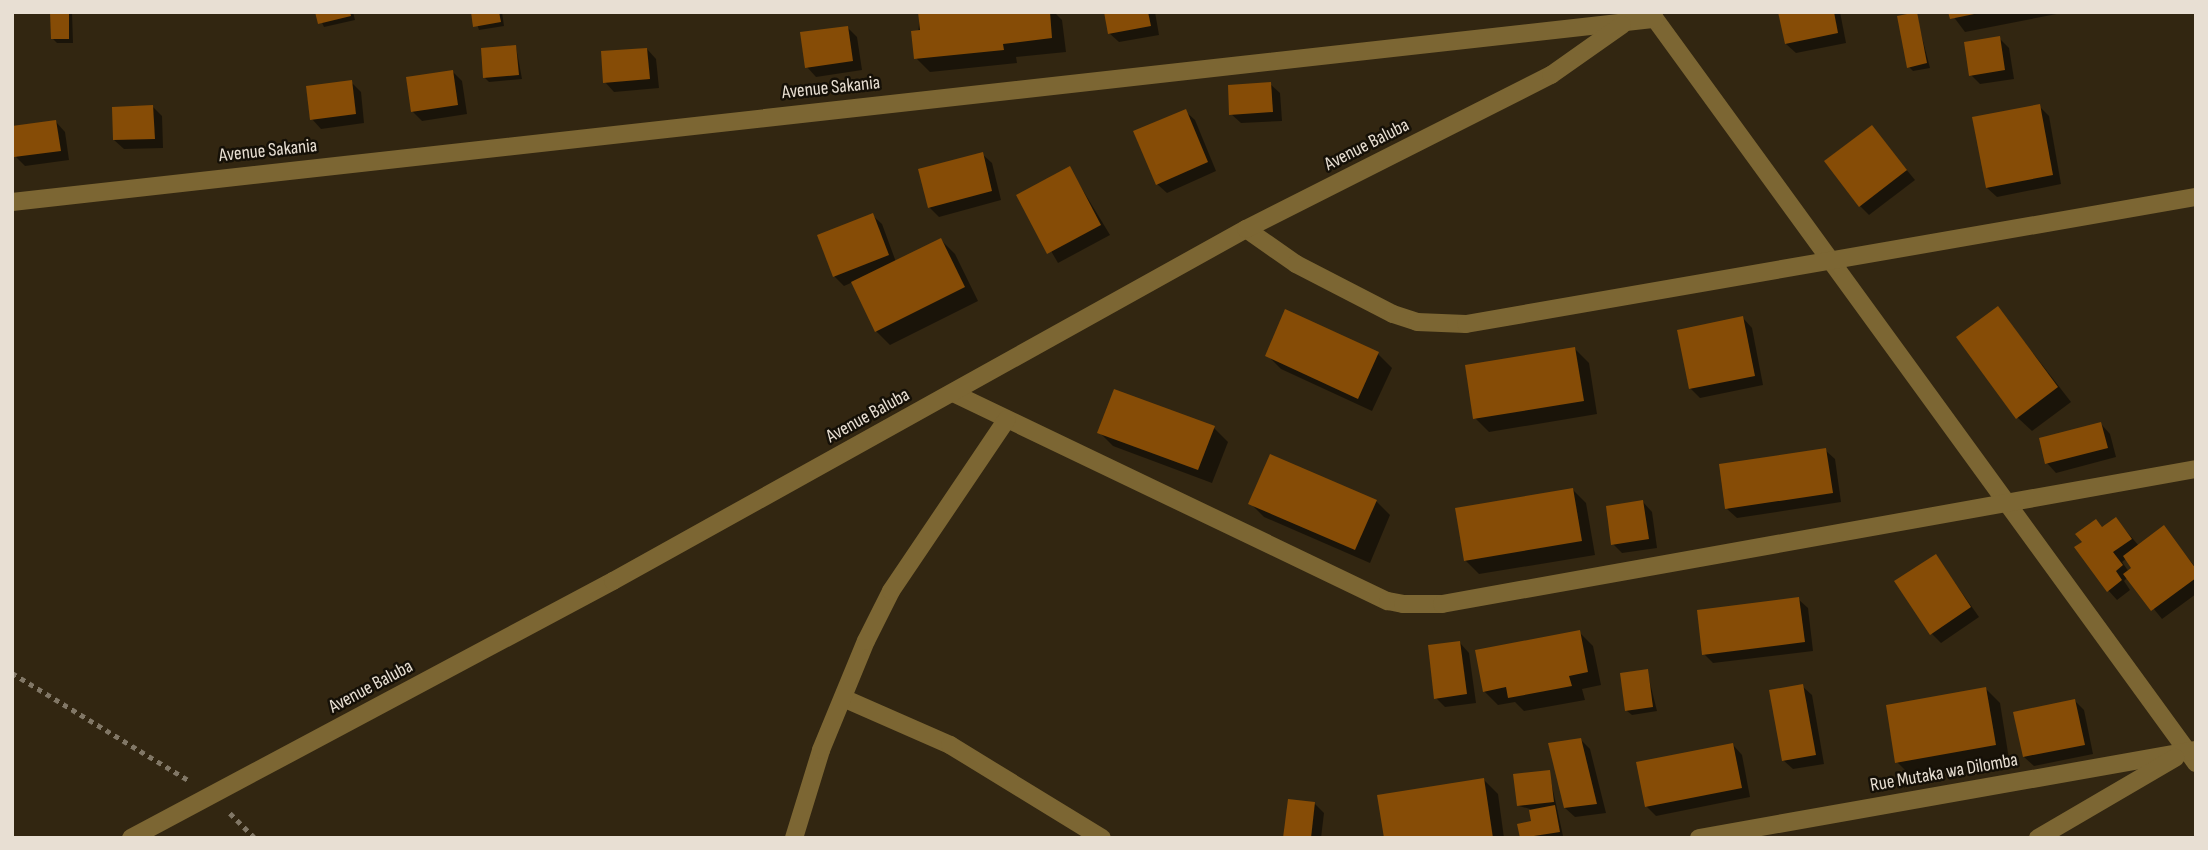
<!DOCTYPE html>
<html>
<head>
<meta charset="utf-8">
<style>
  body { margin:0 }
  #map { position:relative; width:2208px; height:850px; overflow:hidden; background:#322611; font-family:"Sofia Sans Condensed",sans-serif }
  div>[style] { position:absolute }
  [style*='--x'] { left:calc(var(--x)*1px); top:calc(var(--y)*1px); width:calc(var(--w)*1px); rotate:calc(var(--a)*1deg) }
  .shadow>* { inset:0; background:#0007 }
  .building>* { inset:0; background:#864c06 }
  .path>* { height:4.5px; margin-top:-2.25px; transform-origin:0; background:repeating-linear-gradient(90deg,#817766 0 5px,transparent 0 10px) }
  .street>* { height:18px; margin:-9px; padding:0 9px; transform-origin:9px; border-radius:9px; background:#7c6633 }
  span { translate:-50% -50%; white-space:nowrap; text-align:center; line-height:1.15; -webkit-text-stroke:5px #151007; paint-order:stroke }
  .street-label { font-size:19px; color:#e8dfd3 }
  .frame { position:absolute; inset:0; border:14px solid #e8dfd3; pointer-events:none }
</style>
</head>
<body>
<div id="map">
  <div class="shadow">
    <i style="clip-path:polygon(52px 12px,72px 12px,73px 43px,57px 43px,53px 39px)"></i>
    <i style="clip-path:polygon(317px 12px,353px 12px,355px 20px,324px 27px)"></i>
    <i style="clip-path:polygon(473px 12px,502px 12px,504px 26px,479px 30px)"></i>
    <i style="clip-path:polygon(920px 12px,1054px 12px,1062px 20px,1066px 52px,1016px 57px,1017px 63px,930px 72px,916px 58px)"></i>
    <i style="clip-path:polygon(1106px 12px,1155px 12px,1159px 35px,1119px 42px,1109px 33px)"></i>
    <i style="clip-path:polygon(1365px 12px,1398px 12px,1367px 14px)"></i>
    <i style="clip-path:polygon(1780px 12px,1840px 12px,1846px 43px,1796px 53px,1786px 44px)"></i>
    <i style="clip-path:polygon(1950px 12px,2067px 12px,1965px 32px)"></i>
    <i style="clip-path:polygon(1916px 14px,1930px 68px,1913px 71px,1909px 67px)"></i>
    <i style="clip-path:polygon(848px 28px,857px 37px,862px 70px,816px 77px,807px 67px)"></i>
    <i style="clip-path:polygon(1999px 38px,2009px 48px,2014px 79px,1980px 84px,1971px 75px)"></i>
    <i style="clip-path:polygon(516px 47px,522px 79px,489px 82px,485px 78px)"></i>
    <i style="clip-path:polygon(647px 49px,656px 59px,659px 88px,614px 92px,605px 82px)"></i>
    <i style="clip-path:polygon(453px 72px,462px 81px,467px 114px,422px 121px,412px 111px)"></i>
    <i style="clip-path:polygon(351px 82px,361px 92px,364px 123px,321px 129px,312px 119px)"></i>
    <i style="clip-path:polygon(1270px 84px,1280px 93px,1282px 121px,1241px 123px,1231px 114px)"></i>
    <i style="clip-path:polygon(2039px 106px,2049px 116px,2061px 184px,1997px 197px,1987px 188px)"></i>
    <i style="clip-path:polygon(153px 107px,162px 116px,163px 148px,124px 149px,114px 140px)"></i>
    <i style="clip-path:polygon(1185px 111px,1195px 120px,1216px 171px,1167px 193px,1157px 184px)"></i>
    <i style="clip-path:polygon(56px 122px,65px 132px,69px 160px,25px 166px,16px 157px)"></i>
    <i style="clip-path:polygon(1871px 127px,1915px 180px,1869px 215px,1860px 206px)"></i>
    <i style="clip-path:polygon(982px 154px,992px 163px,1001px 200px,939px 217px,929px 207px)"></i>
    <i style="clip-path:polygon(1070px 169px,1110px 235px,1058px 263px,1019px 196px)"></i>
    <i style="clip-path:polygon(872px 215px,882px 224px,896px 262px,941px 240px,955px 254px,978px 301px,890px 345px,876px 331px,853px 282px,844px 286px,835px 277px,819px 236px)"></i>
    <i style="clip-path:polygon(1998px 308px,2071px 402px,2032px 431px,2018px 418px)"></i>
    <i style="clip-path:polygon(1743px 318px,1752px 328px,1763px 385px,1700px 398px,1690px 388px)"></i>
    <i style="clip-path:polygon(1575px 349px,1589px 363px,1597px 414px,1489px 432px,1475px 418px)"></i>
    <i style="clip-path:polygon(1378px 354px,1392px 368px,1372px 411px,1281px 369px,1267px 355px)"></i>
    <i style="clip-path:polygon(2101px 424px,2110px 434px,2116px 457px,2056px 473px,2047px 463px)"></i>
    <i style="clip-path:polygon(1214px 428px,1228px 442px,1212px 483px,1113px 446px,1099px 432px)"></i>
    <i style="clip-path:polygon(1825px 450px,1835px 459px,1841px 502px,1737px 518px,1727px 509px)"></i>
    <i style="clip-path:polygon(1572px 489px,1586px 503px,1595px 555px,1479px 574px,1465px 560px)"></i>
    <i style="clip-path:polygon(1376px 501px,1390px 515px,1370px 563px,1264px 517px,1250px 503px)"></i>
    <i style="clip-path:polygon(1643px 502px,1652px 512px,1657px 548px,1622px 553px,1613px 544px)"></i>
    <i style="clip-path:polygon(evenodd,2116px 519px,2139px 546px,2164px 528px,2196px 568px,2196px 594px,2162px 619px,2128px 577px,2124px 581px,2130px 590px,2117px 600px,2108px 590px,2103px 529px,2116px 519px,2127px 558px,2134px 569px,2129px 572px,2122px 562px,2127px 558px)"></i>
    <i style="clip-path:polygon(1936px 556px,1979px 617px,1941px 643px,1932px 634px)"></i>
    <i style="clip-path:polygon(1798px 599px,1808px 608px,1813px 651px,1713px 663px,1704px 654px)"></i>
    <i style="clip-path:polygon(1579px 632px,1593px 646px,1601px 685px,1582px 689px,1585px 700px,1524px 711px,1515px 702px,1498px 705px,1484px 691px)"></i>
    <i style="clip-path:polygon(1460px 643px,1469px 653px,1476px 703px,1445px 707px,1436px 698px)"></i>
    <i style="clip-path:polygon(1647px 671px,1657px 711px,1632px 715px,1627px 711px)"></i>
    <i style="clip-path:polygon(1802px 686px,1812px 695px,1824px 764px,1793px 769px,1783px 760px)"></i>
    <i style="clip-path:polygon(1986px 689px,2000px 703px,2009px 759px,1911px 776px,1897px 762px)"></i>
    <i style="clip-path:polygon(2075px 701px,2084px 710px,2093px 754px,2034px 766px,2024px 757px)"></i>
    <i style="clip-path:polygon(1581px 740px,1590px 749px,1606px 813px,1575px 817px,1565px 808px)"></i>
    <i style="clip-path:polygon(1733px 745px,1742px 755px,1750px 797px,1656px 816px,1646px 806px)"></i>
    <i style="clip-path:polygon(1549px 772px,1563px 836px,1522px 838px,1520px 825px,1533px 822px,1530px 809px,1519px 806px)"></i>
    <i style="clip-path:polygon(1484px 780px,1498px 794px,1504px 838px,1386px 838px)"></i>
    <i style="clip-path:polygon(1315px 804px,1324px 813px,1321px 838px,1285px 838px)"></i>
  </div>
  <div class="building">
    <i style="clip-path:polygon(50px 12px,69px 12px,69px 39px,51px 39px)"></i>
    <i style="clip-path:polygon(315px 12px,350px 12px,351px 16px,318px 24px)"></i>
    <i style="clip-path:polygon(471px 12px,499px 12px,501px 22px,473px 27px)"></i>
    <i style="clip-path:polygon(918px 12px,1050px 12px,1052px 38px,1003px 44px,1004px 50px,914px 59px,911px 31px,920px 30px)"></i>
    <i style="clip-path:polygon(1104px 12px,1148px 12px,1151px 26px,1108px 34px)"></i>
    <i style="clip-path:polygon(1778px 12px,1834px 12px,1838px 33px,1785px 44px)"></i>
    <i style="clip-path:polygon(1917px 12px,1927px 63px,1907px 68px,1897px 16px)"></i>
    <i style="clip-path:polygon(1948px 12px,1979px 12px,1979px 13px,1950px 19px)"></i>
    <i style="clip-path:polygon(848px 26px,853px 61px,805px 68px,800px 32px)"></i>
    <i style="clip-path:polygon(2000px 36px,2005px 70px,1969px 76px,1964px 42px)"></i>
    <i style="clip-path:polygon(516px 45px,519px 75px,483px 78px,481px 48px)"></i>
    <i style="clip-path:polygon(647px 48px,650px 79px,603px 83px,601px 51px)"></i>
    <i style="clip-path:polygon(453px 70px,458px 105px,411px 112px,406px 77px)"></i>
    <i style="clip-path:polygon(352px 80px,356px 114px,310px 120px,306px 86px)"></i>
    <i style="clip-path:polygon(1271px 82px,1273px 112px,1229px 115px,1228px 85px)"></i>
    <i style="clip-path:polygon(2040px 104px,2053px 175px,1986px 188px,1972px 117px)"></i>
    <i style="clip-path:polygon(153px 105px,155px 139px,113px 140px,112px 107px)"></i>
    <i style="clip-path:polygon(1186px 109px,1208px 162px,1156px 185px,1133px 131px)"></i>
    <i style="clip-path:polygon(56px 120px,61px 151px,14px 157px,12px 126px)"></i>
    <i style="clip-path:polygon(1872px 125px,1907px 170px,1859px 207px,1824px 161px)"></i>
    <i style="clip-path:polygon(983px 152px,992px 191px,928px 208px,918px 169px)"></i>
    <i style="clip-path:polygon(1070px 166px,1101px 225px,1047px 254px,1016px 195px)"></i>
    <i style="clip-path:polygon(873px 213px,889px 255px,833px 277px,817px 235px)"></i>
    <i style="clip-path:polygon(941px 238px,965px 287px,875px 332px,851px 282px)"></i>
    <i style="clip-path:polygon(1998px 306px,2058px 387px,2016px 419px,1956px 337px)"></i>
    <i style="clip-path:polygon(1285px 309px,1379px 352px,1358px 399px,1265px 356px)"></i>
    <i style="clip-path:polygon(1743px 316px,1755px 376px,1689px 389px,1677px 330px)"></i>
    <i style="clip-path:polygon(1575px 347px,1584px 401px,1473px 419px,1465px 365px)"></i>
    <i style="clip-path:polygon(1114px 389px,1215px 426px,1198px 470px,1097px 433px)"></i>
    <i style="clip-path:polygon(2101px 422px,2108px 448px,2045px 464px,2039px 438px)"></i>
    <i style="clip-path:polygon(1826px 448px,1833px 493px,1725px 509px,1719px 464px)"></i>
    <i style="clip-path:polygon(1270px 454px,1377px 500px,1355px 550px,1248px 504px)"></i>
    <i style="clip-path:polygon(1573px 488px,1582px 541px,1464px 561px,1455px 508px)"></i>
    <i style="clip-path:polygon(1643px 500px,1649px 539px,1611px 545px,1606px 506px)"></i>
    <i style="clip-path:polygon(2116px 517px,2132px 539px,2113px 552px,2123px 565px,2116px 571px,2122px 580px,2107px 592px,2074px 547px,2082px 542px,2075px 534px,2096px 519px,2102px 527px)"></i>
    <i style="clip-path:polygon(2164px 525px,2196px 569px,2196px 578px,2151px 611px,2123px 574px,2131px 568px,2123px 556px)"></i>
    <i style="clip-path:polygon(1936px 554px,1971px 607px,1930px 635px,1894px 581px)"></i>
    <i style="clip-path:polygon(1799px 597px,1805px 642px,1702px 655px,1697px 610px)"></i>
    <i style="clip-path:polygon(1580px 630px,1588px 672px,1569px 676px,1572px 686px,1508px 698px,1506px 687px,1483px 692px,1475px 650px)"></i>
    <i style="clip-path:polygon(1460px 641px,1467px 694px,1434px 699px,1428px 645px)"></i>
    <i style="clip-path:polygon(1648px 669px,1653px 707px,1625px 711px,1620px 673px)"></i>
    <i style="clip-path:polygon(1803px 684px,1816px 755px,1782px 761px,1769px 690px)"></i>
    <i style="clip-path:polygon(1986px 687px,1996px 745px,1895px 763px,1886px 705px)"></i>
    <i style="clip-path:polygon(2075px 699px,2085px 745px,2023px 757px,2013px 712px)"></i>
    <i style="clip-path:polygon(1581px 738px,1597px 804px,1564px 808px,1548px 743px)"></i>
    <i style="clip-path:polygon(1733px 743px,1742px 788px,1645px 807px,1636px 762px)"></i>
    <i style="clip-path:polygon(1550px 770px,1554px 802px,1517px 806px,1513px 774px)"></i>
    <i style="clip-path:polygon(1484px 778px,1493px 838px,1384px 838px,1377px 795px)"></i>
    <i style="clip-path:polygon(1288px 799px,1315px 802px,1311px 838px,1283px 838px)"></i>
    <i style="clip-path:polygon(1555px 805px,1560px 832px,1520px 838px,1517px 824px,1531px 821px,1529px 810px)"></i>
  </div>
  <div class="path">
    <i style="--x:12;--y:673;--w:206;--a:31.3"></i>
    <i style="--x:230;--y:813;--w:35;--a:45"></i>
  </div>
  <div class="street">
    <i style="--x:1655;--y:19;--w:920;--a:53.98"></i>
    <i style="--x:12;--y:202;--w:1653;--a:-6.36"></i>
    <i style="--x:1246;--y:229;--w:61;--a:35"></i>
    <i style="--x:1296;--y:264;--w:109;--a:27.3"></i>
    <i style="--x:1393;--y:314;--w:25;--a:18"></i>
    <i style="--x:1417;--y:322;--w:49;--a:2.3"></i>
    <i style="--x:1466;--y:324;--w:741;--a:-9.87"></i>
    <i style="--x:953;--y:393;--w:482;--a:25.6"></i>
    <i style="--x:1388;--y:601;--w:15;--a:11"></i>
    <i style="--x:1403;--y:604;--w:39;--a:0"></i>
    <i style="--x:1442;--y:604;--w:766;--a:-10.15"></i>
    <i style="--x:843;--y:698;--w:117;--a:23.7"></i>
    <i style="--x:950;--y:745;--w:178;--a:31.5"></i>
    <i style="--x:131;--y:838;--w:546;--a:-28.07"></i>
    <i style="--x:613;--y:581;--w:724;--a:-29.08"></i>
    <i style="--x:1246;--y:229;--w:342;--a:-26.8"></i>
    <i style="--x:1551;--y:75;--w:87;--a:-35.2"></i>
    <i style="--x:794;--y:838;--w:92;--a:-72.9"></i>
    <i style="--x:821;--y:750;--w:118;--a:-67.6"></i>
    <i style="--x:866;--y:641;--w:56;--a:-63.4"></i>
    <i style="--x:891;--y:591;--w:207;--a:-56"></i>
    <i style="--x:1699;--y:838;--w:505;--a:-10.04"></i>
    <i style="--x:2038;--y:838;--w:159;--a:-30.3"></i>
  </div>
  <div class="street-label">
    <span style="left:831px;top:88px;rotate:-6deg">Avenue Sakania</span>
    <span style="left:1367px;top:145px;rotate:-27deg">Avenue Baluba</span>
    <span style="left:268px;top:151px;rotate:-6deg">Avenue Sakania</span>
    <span style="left:868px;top:416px;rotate:-29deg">Avenue Baluba</span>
    <span style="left:371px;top:687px;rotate:-28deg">Avenue Baluba</span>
    <span style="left:1944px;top:773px;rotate:-10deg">Rue Mutaka wa Dilomba</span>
  </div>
  <div class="frame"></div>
</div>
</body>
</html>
